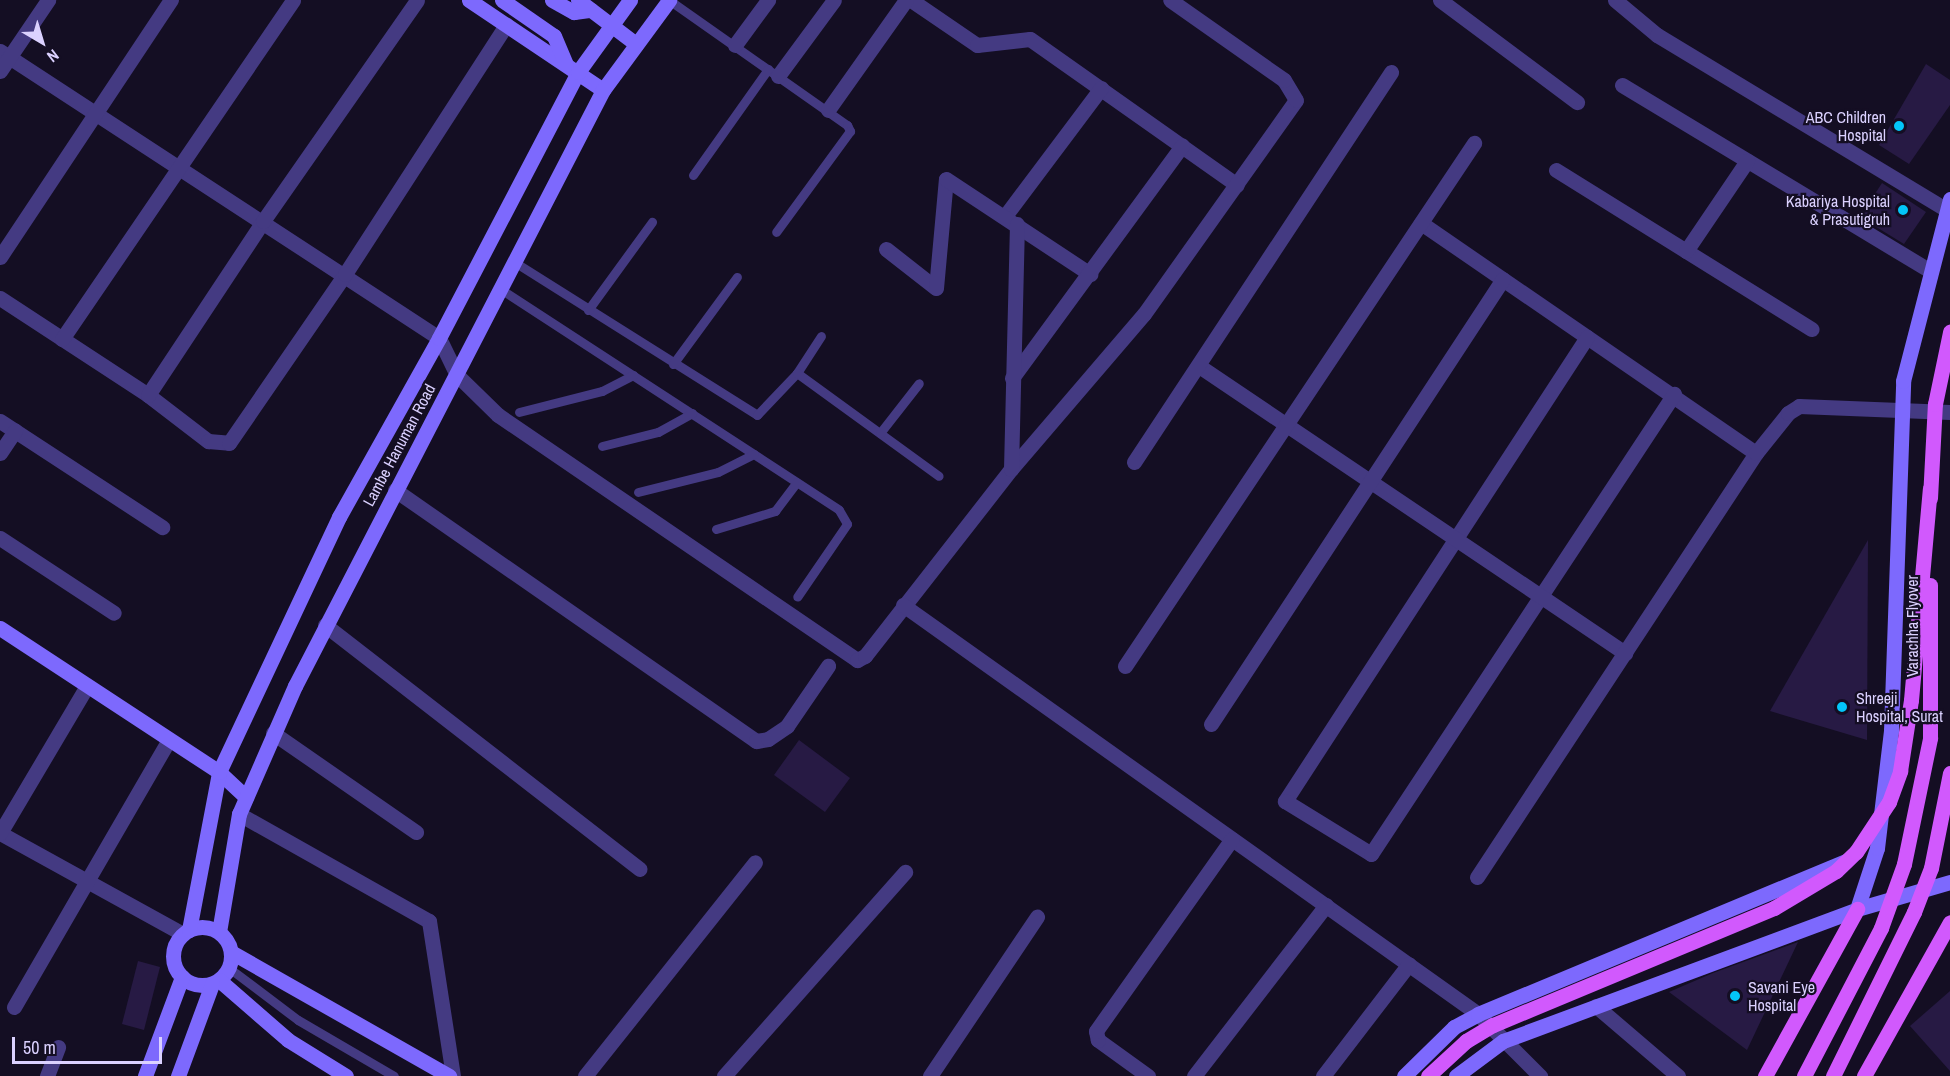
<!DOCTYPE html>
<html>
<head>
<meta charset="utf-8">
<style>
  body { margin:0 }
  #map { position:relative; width:1950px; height:1076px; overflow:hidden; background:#140e23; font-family:"Archivo Narrow",sans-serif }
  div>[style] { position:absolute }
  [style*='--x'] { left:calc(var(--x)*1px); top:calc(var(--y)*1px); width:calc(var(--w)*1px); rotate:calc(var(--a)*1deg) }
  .building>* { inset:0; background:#271a44 }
  .lane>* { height:9px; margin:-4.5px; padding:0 4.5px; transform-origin:4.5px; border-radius:4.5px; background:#443a82 }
  .street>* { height:15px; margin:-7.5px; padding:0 7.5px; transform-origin:7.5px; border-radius:7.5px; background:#443a82 }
  .secondary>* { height:15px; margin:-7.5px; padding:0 7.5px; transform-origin:7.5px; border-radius:7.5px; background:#7d69fd }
  .secondary>.ring { margin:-7.5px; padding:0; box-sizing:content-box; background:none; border:15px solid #7d69fd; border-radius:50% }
  .primary>* { height:15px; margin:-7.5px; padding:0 7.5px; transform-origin:7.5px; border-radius:7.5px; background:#d159fd }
  .primary-bridge>* { height:15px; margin:-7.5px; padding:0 7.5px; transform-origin:7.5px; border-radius:7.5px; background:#d159fd }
  .dots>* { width:16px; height:16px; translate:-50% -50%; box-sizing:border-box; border:3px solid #140e23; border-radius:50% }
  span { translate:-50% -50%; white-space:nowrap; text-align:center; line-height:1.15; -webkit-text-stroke:4.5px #140e23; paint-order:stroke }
  .poi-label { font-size:16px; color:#dbd1ff }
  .right { translate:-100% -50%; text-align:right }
  .left { translate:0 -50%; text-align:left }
  .street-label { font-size:16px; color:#dbd1ff }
  .north { position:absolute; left:12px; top:12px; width:60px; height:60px; -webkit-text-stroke:4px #140e23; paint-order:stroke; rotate:142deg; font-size:16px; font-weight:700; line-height:24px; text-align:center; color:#dbd1ff }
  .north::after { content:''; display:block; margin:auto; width:21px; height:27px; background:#dbd1ff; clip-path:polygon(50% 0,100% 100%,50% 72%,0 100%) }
  .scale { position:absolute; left:12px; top:1037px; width:150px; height:27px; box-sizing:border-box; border:3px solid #dbd1ff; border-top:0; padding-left:8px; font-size:18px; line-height:21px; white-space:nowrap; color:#dbd1ff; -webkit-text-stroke:4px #140e23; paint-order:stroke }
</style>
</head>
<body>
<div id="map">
  <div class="building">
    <i style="clip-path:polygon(1926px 64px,1950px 80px,1950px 105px,1909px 164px,1879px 145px)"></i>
    <i style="clip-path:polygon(1882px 183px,1926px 212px,1904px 244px,1860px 217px)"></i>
    <i style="clip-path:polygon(1868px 540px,1867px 740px,1770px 711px)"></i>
    <i style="clip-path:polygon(799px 740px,850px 778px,825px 812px,774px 775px)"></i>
    <i style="clip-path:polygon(1798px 942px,1747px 1050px,1669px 992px,1713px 973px)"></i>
    <i style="clip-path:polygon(138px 961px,160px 967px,144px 1030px,122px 1024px)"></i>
    <i style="clip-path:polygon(1950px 991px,1950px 1071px,1910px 1026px)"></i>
  </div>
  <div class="lane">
    <i style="--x:669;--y:0;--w:218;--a:35.1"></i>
    <i style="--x:847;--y:125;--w:7;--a:63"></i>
    <i style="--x:850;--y:131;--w:125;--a:126.2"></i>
    <i style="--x:693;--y:175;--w:130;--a:-54.7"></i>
    <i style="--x:516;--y:263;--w:285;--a:32.2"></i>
    <i style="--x:757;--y:415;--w:58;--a:-46.4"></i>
    <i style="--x:797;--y:373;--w:44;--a:-57"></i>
    <i style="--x:502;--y:290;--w:402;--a:33.1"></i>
    <i style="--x:839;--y:510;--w:16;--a:60"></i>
    <i style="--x:847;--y:524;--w:88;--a:124.4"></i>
    <i style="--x:588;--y:310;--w:109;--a:-54"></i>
    <i style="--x:673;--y:364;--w:108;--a:-53.7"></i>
    <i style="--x:797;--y:373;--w:175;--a:36"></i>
    <i style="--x:519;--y:412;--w:86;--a:-14.2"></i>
    <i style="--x:602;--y:391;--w:35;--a:-27"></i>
    <i style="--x:880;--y:433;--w:63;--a:-52"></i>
    <i style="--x:602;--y:446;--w:58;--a:-14"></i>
    <i style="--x:658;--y:432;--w:39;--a:-29"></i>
    <i style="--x:638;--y:492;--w:82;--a:-14"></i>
    <i style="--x:718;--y:472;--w:40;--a:-26.6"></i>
    <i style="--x:716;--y:529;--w:62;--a:-17"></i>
    <i style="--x:775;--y:511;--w:36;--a:-53"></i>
    <i style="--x:229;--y:968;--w:86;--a:37"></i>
    <i style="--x:298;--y:1020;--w:111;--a:30.3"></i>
  </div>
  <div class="street">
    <i style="--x:911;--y:0;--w:80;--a:34.3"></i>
    <i style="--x:977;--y:45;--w:53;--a:-6.5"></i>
    <i style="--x:1030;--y:39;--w:253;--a:35.2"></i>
    <i style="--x:1440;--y:0;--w:171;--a:36.7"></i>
    <i style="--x:1615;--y:0;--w:55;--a:39.8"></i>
    <i style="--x:1657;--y:35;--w:336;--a:31.1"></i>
    <i style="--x:735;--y:45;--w:56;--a:-53.7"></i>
    <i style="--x:0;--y:51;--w:524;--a:33.17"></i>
    <i style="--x:439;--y:338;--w:41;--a:64.1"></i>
    <i style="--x:457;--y:375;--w:57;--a:44.3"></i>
    <i style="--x:498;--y:415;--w:435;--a:34.3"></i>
    <i style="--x:857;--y:660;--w:9;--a:-27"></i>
    <i style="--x:865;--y:656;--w:237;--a:-52"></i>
    <i style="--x:1011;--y:469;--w:204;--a:-49.4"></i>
    <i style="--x:1144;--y:314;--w:262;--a:-54.6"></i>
    <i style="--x:1296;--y:100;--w:23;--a:-121"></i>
    <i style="--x:1284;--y:80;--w:139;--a:-144.9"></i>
    <i style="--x:0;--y:71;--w:86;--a:-55.9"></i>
    <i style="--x:778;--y:76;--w:94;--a:-53.6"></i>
    <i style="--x:1622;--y:85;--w:360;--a:31.1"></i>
    <i style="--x:828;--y:110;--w:135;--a:-54.7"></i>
    <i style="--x:1556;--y:170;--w:301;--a:31.9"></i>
    <i style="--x:1005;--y:216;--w:160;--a:-53.1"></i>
    <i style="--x:1421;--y:223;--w:406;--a:34.5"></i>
    <i style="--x:886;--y:249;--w:63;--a:38"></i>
    <i style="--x:936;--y:288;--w:109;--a:-84.8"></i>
    <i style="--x:946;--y:179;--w:173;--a:33.4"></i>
    <i style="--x:1686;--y:251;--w:109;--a:-55.9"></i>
    <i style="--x:0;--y:257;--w:309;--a:-56.4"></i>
    <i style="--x:0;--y:298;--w:177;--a:33.2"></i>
    <i style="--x:148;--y:395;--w:76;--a:37.5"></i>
    <i style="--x:208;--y:441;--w:21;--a:5"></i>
    <i style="--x:229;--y:443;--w:205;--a:-55.5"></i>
    <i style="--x:345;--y:274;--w:297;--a:-57.1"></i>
    <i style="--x:1587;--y:337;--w:554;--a:123.06"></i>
    <i style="--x:1285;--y:801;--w:101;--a:31.6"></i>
    <i style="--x:1371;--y:854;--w:551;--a:-56.63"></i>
    <i style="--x:62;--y:339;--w:410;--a:-55.7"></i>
    <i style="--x:1199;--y:366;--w:514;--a:33.97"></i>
    <i style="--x:1012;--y:378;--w:288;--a:-53.8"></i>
    <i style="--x:148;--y:395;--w:209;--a:-56.5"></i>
    <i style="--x:263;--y:221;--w:269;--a:-55.1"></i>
    <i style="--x:0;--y:421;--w:194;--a:33.2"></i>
    <i style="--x:0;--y:453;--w:27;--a:-56"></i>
    <i style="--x:1134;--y:462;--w:467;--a:-56.6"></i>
    <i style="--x:1011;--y:469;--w:245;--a:-88.6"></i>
    <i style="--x:395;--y:490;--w:440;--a:34.8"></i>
    <i style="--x:756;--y:741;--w:12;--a:-9"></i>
    <i style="--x:768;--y:739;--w:23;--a:-34"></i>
    <i style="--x:787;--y:726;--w:73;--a:-55.7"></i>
    <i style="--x:0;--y:538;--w:136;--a:33.3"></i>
    <i style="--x:903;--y:605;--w:706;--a:35.42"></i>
    <i style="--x:1478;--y:1014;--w:88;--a:45"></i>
    <i style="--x:325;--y:625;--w:398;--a:37.8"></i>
    <i style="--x:1125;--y:666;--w:629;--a:-56.28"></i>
    <i style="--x:1211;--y:724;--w:532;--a:-56.73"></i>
    <i style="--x:273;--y:733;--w:174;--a:34.7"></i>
    <i style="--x:239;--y:814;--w:218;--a:29.4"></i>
    <i style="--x:429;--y:921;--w:157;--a:81.2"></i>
    <i style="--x:0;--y:833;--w:209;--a:28.9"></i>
    <i style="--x:0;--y:833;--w:171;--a:-59.4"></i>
    <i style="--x:1477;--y:877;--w:508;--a:-56.65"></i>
    <i style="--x:1756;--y:453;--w:51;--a:-51.3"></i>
    <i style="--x:1788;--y:413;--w:13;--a:-32"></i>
    <i style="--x:1799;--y:406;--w:151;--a:2.3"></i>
    <i style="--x:1596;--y:1006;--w:108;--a:40.5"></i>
    <i style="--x:14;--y:1007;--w:309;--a:-59.9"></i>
    <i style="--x:47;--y:1076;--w:31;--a:-69"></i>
    <i style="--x:585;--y:1076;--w:273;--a:-51.5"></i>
    <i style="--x:724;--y:1076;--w:273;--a:-48.4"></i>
    <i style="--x:930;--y:1076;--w:192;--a:-56.1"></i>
    <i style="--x:1148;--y:1076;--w:62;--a:-144.2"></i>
    <i style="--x:1098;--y:1040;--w:9;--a:-103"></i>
    <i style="--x:1096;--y:1031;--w:235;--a:-54.7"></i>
    <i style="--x:1194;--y:1076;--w:216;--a:-52.3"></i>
    <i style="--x:1323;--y:1076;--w:141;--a:-52.5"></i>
  </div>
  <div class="secondary">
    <i style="--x:469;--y:0;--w:161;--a:33.9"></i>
    <i style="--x:502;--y:0;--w:63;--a:34.7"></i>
    <i style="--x:554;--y:36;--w:30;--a:67"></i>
    <i style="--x:552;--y:0;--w:25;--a:29"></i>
    <i style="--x:574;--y:12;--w:17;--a:-7"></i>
    <i style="--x:578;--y:0;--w:73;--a:37.2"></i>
    <i style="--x:0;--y:628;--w:262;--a:33.3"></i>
    <i style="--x:219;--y:772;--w:37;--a:43"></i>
    <i style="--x:1857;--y:909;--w:64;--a:-71.8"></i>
    <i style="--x:1877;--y:848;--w:118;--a:-83.2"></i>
    <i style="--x:1891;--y:731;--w:350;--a:-88"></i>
    <i style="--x:1903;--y:381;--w:188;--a:-75.5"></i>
    <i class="ring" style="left:173px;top:927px;width:43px;height:43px"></i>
    <i style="--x:189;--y:930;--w:161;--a:-79.2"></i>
    <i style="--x:219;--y:772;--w:282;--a:-64.8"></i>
    <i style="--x:339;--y:517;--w:205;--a:-60.8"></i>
    <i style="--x:439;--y:338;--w:300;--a:-62.4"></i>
    <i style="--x:578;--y:72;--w:89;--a:-54.2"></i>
    <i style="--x:219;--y:932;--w:120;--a:-80.4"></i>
    <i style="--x:239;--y:814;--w:140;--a:-66.4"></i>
    <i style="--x:295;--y:686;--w:671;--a:-62.67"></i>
    <i style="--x:603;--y:90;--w:112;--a:-53.7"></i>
    <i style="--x:231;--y:952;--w:251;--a:29.6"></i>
    <i style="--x:219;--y:980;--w:91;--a:41"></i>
    <i style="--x:288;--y:1040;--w:68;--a:31.8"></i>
    <i style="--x:145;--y:1076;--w:106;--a:-69.5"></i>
    <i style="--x:178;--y:1076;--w:98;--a:-69.7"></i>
    <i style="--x:1404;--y:1076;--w:70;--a:-44.4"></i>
    <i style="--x:1454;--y:1027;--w:27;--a:-28"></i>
    <i style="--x:1478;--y:1014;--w:398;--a:-22.6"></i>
    <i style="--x:1456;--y:1076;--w:59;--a:-36.7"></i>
    <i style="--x:1503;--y:1041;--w:378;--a:-20.4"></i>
    <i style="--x:1857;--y:909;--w:97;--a:-16.2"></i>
  </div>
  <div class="primary">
    <i style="--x:1765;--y:1076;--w:191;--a:-61.1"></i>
    <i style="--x:1864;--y:1076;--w:176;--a:-60.8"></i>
  </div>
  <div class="primary-bridge">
    <i style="--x:1930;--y:498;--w:94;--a:-87"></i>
    <i style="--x:1935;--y:404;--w:74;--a:-78.2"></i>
    <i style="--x:1428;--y:1076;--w:52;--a:-42.6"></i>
    <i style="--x:1466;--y:1041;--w:31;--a:-31"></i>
    <i style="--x:1493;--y:1025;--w:304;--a:-22.6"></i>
    <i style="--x:1774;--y:908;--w:72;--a:-30.8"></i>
    <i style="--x:1836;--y:871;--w:28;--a:-44"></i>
    <i style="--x:1856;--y:852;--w:60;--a:-56.6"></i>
    <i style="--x:1889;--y:802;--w:33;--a:-70"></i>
    <i style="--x:1900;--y:771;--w:72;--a:-81.2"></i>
    <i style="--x:1911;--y:700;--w:212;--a:-84.9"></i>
    <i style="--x:1804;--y:1076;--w:167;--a:-62.5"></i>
    <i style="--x:1881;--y:928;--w:68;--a:-70.2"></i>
    <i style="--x:1904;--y:864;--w:129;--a:-78.3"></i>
    <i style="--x:1930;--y:738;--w:153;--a:-90"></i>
    <i style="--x:1833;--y:1076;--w:183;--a:-63.7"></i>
    <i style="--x:1914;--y:912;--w:47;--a:-68.9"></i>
    <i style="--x:1931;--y:868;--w:97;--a:-78.7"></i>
  </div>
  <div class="dots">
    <i style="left:1899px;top:126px;background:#03c6f9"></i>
    <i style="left:1903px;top:210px;background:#03c6f9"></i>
    <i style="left:1842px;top:707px;background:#03c6f9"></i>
    <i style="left:1735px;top:996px;background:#03c6f9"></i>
  </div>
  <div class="poi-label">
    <span class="right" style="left:1886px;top:126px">ABC Children<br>Hospital</span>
    <span class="right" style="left:1890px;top:210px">Kabariya Hospital<br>&amp; Prasutigruh</span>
    <span class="left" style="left:1856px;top:707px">Shreeji<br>Hospital, Surat</span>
    <span class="left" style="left:1748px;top:996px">Savani Eye<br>Hospital</span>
  </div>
  <div class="street-label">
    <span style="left:399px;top:445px;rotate:-62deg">Lambe Hanuman Road</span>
    <span style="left:1912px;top:626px;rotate:-90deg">Varachha Flyover</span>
  </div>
  <div class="north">N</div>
  <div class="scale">50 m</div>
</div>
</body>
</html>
